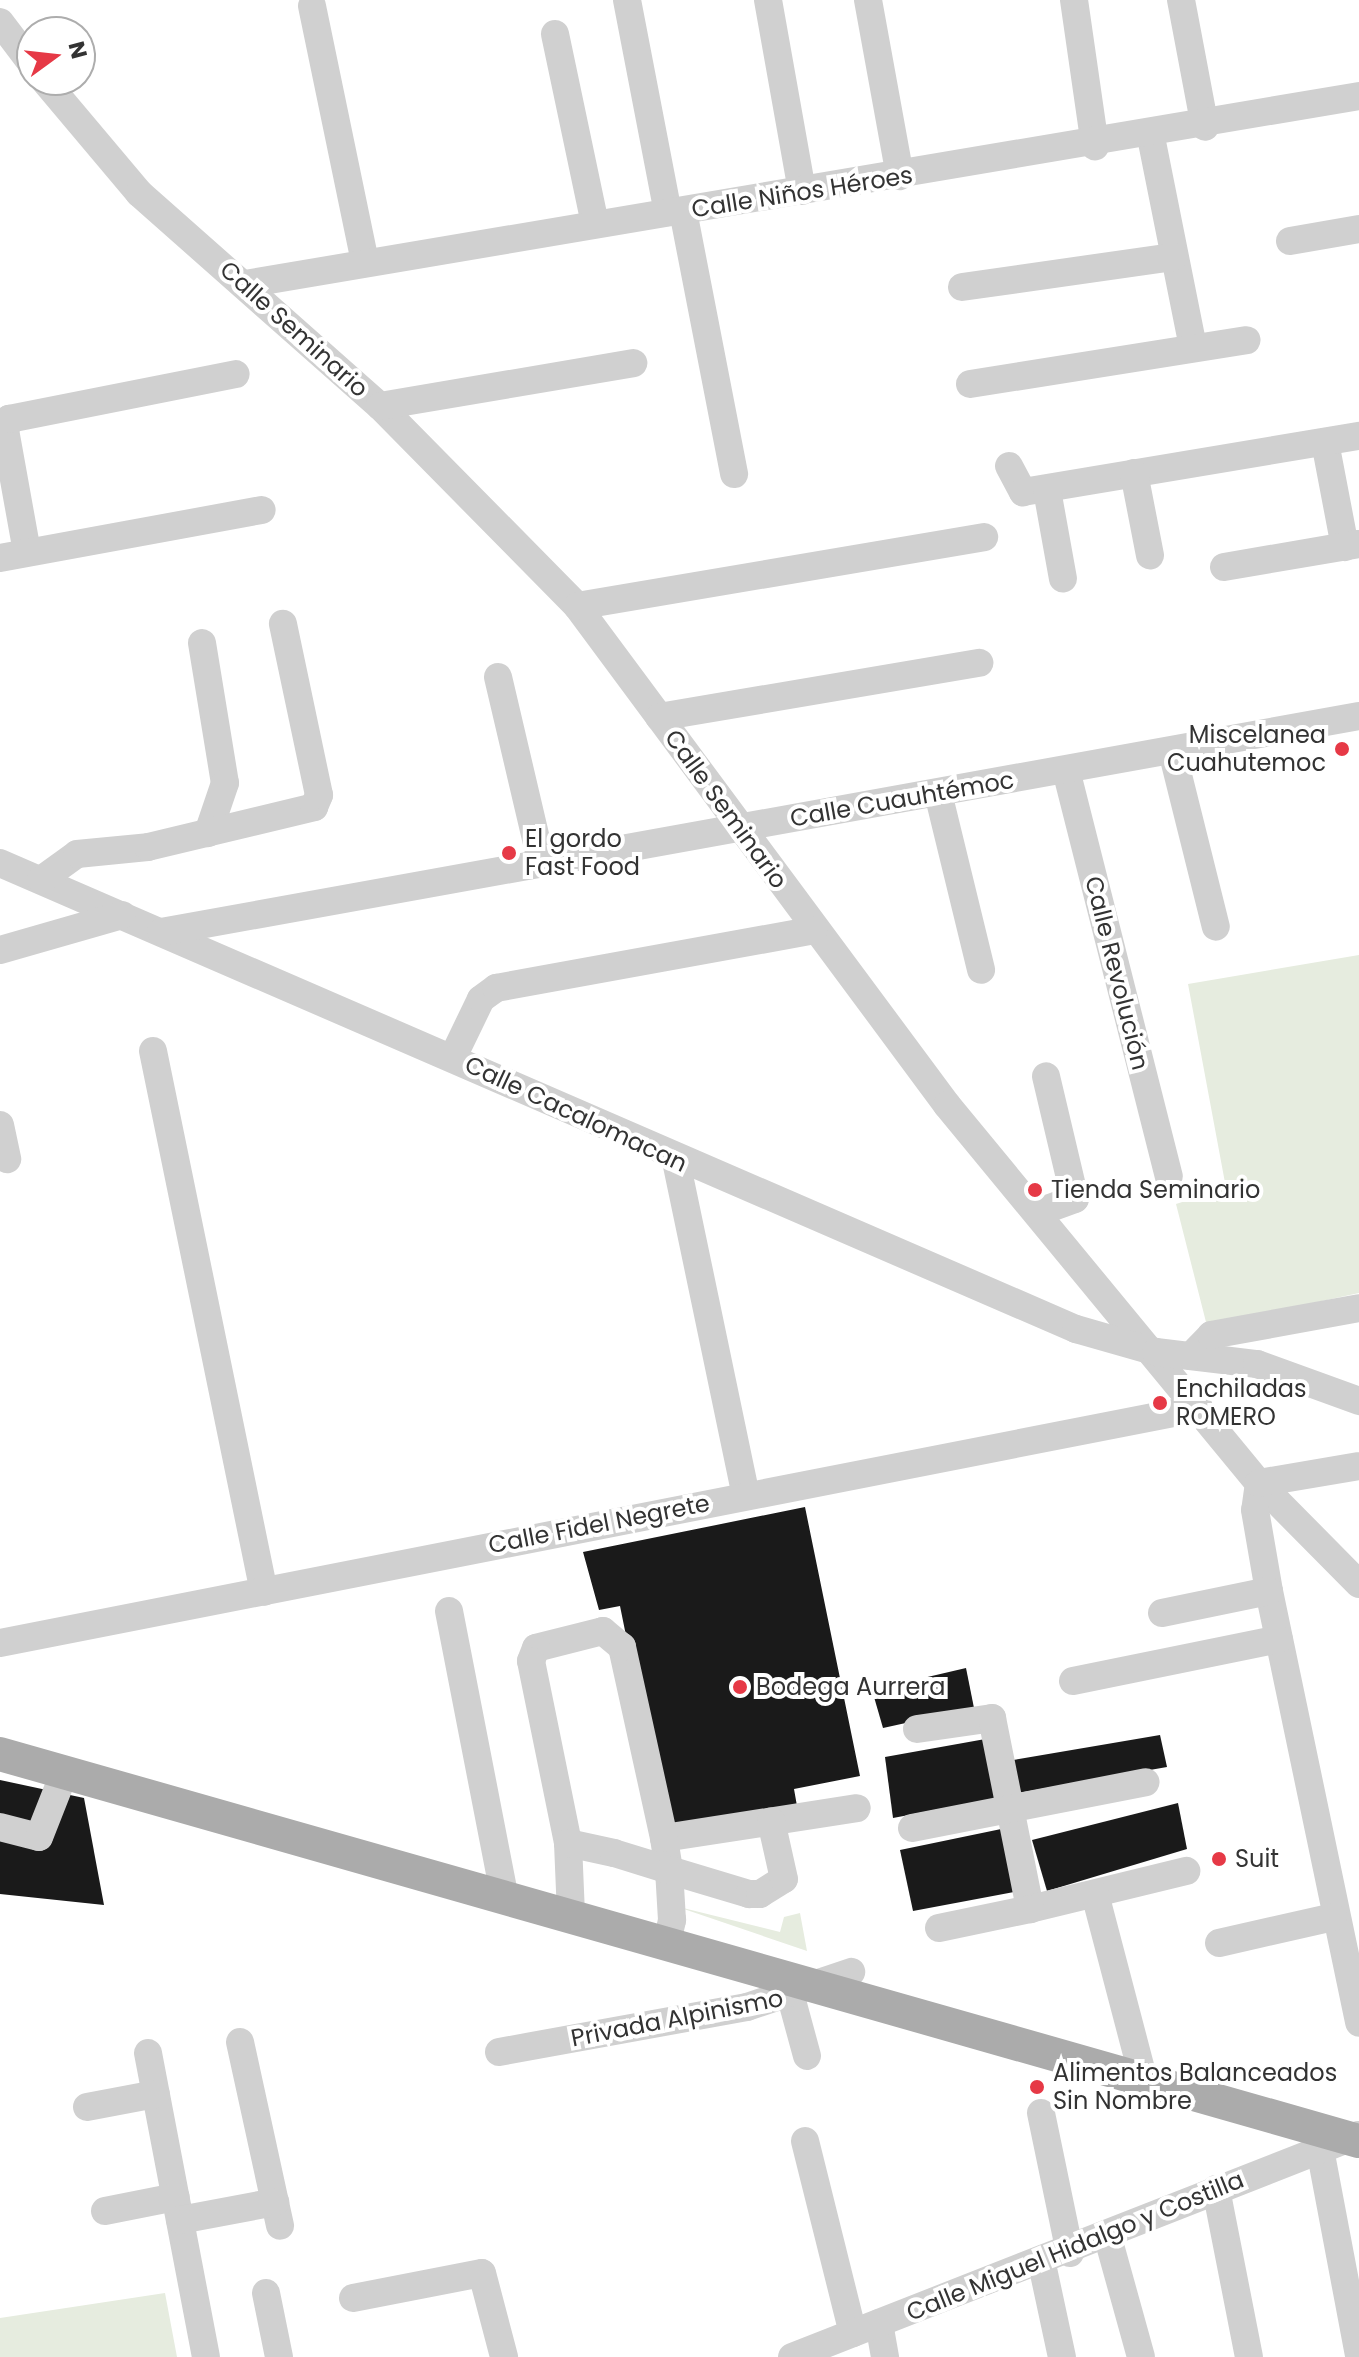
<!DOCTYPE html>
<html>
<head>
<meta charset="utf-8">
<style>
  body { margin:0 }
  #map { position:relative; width:1359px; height:2357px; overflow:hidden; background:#fff; font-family:Poppins,sans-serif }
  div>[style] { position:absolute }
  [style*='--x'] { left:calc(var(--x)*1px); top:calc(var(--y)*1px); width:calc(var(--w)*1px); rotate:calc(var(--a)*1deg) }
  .green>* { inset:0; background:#e6ecdf }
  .building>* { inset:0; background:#1a1a1a }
  .minor>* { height:28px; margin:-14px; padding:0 14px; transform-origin:14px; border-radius:14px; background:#d0d0d0 }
  .major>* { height:34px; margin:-17px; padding:0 17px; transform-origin:17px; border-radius:17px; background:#ababab }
  .dots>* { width:22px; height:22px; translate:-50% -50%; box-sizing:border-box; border:4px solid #fff; border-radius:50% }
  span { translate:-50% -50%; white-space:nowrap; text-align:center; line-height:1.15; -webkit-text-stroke:8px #fff; paint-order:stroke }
  .street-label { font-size:24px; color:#333 }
  .poi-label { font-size:24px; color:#333 }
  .right { translate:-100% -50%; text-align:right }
  .left { translate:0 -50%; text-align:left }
  .north { position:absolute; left:16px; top:16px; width:80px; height:80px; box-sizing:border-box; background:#fff; border:2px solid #adadad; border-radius:50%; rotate:75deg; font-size:22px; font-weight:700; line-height:32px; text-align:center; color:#333 }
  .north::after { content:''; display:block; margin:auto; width:28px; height:36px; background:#e63946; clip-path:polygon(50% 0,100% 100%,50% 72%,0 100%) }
</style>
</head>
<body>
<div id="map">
  <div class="green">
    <i style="clip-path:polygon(1359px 955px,1359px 1293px,1207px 1326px,1176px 1204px,1226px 1188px,1188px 984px)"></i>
    <i style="clip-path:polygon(675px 1906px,780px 1932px,784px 1917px,800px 1913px,807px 1951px)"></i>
    <i style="clip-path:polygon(165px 2293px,177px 2357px,0 2357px,0 2318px)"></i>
  </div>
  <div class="building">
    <i style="clip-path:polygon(805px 1507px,860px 1776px,794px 1789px,797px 1806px,666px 1833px,620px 1606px,599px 1610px,583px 1552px)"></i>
    <i style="clip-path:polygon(966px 1668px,974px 1708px,883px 1728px,872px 1690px)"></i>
    <i style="clip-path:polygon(1160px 1735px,1167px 1767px,1018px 1793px,1013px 1760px)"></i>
    <i style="clip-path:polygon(991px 1738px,1003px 1797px,893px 1818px,885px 1757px)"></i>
    <i style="clip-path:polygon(0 1780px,84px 1798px,104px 1905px,0 1894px)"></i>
    <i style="clip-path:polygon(1178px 1803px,1187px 1849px,1047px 1891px,1032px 1840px)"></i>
    <i style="clip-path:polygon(1006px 1828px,1020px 1891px,913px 1911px,900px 1850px)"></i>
  </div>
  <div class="minor">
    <i style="--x:627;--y:0;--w:216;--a:79.1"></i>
    <i style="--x:768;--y:0;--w:194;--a:79.9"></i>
    <i style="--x:868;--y:0;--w:179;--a:79.7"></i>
    <i style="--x:1074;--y:0;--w:148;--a:81.8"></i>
    <i style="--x:1181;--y:0;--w:129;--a:79.3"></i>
    <i style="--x:312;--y:6;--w:260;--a:78.3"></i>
    <i style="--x:0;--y:22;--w:53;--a:52.7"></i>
    <i style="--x:555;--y:34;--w:194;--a:78.1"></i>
    <i style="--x:44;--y:80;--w:148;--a:49.9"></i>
    <i style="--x:139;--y:193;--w:322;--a:41.5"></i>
    <i style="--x:380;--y:406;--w:281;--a:45.4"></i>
    <i style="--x:577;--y:606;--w:621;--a:53.44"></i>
    <i style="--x:947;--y:1105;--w:490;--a:50.5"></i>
    <i style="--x:1259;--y:1483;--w:142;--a:45.3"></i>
    <i style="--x:1151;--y:137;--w:215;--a:78.7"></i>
    <i style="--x:683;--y:211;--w:268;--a:79"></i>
    <i style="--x:1290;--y:241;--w:70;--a:-9.9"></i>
    <i style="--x:245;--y:284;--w:1130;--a:-9.58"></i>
    <i style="--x:962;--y:287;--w:214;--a:-8.1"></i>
    <i style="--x:970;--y:384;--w:280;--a:-9"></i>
    <i style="--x:380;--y:406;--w:257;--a:-9.6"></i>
    <i style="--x:1325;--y:442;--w:107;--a:79.2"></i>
    <i style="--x:1009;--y:466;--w:30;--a:62"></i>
    <i style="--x:1023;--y:492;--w:341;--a:-9.5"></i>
    <i style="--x:1134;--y:473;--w:84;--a:79"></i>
    <i style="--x:1047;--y:490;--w:90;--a:79.8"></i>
    <i style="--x:27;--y:552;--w:124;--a:-100.2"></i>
    <i style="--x:5;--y:430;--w:12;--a:-70"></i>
    <i style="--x:9;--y:419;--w:231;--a:-11.2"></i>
    <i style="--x:0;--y:558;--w:266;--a:-10.4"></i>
    <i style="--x:1224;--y:567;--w:137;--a:-9.7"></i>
    <i style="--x:577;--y:606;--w:413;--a:-9.6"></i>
    <i style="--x:202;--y:643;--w:142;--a:80.7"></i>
    <i style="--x:225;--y:783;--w:53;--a:108.8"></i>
    <i style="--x:498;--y:677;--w:192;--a:76.8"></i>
    <i style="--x:659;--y:717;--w:325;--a:-9.6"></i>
    <i style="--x:1172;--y:751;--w:181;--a:76"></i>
    <i style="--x:1066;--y:770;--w:419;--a:75.8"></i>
    <i style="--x:938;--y:793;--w:182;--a:76.3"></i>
    <i style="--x:0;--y:863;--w:1173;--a:23.42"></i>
    <i style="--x:1076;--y:1329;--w:83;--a:16"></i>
    <i style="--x:1156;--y:1352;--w:102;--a:6.8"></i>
    <i style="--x:1257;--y:1364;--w:109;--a:19.9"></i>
    <i style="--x:41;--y:880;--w:44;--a:-35.8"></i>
    <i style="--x:77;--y:854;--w:71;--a:-5.6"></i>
    <i style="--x:148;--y:847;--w:171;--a:-13.5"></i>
    <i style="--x:314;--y:807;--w:13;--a:-67"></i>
    <i style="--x:319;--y:795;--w:175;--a:-101.9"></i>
    <i style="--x:161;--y:932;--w:1217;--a:-10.22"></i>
    <i style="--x:0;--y:950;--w:127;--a:-16"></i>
    <i style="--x:153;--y:1051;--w:552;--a:78.41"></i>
    <i style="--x:453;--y:1057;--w:64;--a:-64.2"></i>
    <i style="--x:481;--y:999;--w:19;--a:-36"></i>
    <i style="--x:496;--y:988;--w:323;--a:-10.3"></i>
    <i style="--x:0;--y:1125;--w:35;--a:78"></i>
    <i style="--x:676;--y:1161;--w:341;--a:78.2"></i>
    <i style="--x:1039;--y:1212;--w:38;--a:-20"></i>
    <i style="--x:1075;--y:1199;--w:126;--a:-103.3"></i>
    <i style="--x:1191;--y:1356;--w:29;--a:-46"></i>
    <i style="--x:1211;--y:1335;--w:150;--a:-10.3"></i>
    <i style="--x:1259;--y:1483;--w:27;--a:98"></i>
    <i style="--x:1255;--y:1510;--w:82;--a:80.2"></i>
    <i style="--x:1269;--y:1591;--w:441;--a:78.2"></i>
    <i style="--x:1259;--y:1483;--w:101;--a:-9.6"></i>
    <i style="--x:449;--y:1611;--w:289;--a:79"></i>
    <i style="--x:1162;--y:1613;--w:109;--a:-11.6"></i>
    <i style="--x:0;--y:1643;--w:1222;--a:-11.09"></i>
    <i style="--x:1073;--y:1681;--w:210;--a:-11.5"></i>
    <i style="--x:917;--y:1729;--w:76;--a:-8.3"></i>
    <i style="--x:992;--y:1718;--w:195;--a:78.7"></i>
    <i style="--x:1030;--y:1909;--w:161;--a:-13.7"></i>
    <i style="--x:0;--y:1827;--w:40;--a:14.4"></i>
    <i style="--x:39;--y:1837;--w:71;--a:-68.5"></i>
    <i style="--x:912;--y:1828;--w:238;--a:-11.1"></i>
    <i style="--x:664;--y:1838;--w:195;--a:-8.8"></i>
    <i style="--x:568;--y:1843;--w:71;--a:87.6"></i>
    <i style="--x:1095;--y:1894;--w:193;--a:75.3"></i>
    <i style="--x:939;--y:1928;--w:93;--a:-11.8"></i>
    <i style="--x:667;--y:1942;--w:23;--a:-77"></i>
    <i style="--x:672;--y:1920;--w:50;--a:-93.4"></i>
    <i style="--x:669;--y:1870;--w:32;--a:-99"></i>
    <i style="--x:664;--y:1838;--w:196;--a:-102.4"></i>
    <i style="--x:622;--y:1647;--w:25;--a:-140"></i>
    <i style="--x:603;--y:1631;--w:69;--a:165.8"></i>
    <i style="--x:536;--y:1648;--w:14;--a:111"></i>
    <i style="--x:531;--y:1661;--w:186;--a:78.5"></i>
    <i style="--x:568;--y:1843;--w:47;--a:12.3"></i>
    <i style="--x:614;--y:1853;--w:58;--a:17.2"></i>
    <i style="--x:669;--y:1870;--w:84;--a:16.7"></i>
    <i style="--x:749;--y:1894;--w:11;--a:0"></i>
    <i style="--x:760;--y:1894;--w:28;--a:-32"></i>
    <i style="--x:784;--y:1879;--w:59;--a:-102.6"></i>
    <i style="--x:1219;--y:1943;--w:117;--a:-12.8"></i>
    <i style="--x:791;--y:1997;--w:61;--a:74.8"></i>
    <i style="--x:240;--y:2042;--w:188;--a:77.7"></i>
    <i style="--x:499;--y:2052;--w:252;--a:-10.3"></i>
    <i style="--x:747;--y:2007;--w:110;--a:-18.6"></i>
    <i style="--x:148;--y:2053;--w:309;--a:79.2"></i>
    <i style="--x:87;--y:2107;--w:70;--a:-10.7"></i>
    <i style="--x:1041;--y:2113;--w:143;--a:78.3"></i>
    <i style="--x:805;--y:2141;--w:198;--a:76"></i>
    <i style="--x:1320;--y:2149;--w:211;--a:79.3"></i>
    <i style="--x:1216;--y:2189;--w:171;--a:78.9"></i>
    <i style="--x:105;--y:2211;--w:72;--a:-11.2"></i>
    <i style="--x:180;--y:2220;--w:97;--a:-10.7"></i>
    <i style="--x:1108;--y:2238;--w:123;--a:74.5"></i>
    <i style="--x:1042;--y:2264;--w:95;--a:77.9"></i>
    <i style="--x:266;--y:2293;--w:65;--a:78.5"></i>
    <i style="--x:353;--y:2298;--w:131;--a:-11"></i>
    <i style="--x:482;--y:2273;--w:87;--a:75.3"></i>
    <i style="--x:879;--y:2323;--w:35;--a:80"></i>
    <i style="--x:792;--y:2357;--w:608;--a:-21.42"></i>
  </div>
  <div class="major">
    <i style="--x:0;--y:1754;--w:1413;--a:15.9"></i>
  </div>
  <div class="dots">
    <i style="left:1342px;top:749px;background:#e63946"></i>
    <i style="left:509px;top:853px;background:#e63946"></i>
    <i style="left:1035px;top:1190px;background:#e63946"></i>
    <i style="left:1160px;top:1403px;background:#e63946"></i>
    <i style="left:740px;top:1687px;background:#e63946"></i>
    <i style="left:1219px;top:1859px;background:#e63946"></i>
    <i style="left:1037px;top:2087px;background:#e63946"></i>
  </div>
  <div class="street-label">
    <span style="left:802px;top:192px;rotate:-9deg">Calle Niños Héroes</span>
    <span style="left:294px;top:329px;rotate:42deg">Calle Seminario</span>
    <span style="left:902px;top:799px;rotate:-10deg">Calle Cuauhtémoc</span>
    <span style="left:726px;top:809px;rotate:54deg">Calle Seminario</span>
    <span style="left:1117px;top:973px;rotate:76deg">Calle Revolución</span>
    <span style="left:576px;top:1114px;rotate:25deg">Calle Cacalomacan</span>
    <span style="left:599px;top:1524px;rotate:-11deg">Calle Fidel Negrete</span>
    <span style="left:677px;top:2018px;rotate:-11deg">Privada Alpinismo</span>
    <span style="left:1075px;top:2246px;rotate:-22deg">Calle Miguel Hidalgo y Costilla</span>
  </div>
  <div class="poi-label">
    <span class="right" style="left:1326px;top:749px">Miscelanea<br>Cuahutemoc</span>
    <span class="left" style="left:525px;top:853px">El gordo<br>Fast Food</span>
    <span class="left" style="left:1051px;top:1190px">Tienda Seminario</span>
    <span class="left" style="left:1176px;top:1403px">Enchiladas<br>ROMERO</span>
    <span class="left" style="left:756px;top:1687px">Bodega Aurrera</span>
    <span class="left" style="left:1235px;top:1859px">Suit</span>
    <span class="left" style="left:1053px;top:2087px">Alimentos Balanceados<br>Sin Nombre</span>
  </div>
  <div class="north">N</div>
</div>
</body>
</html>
